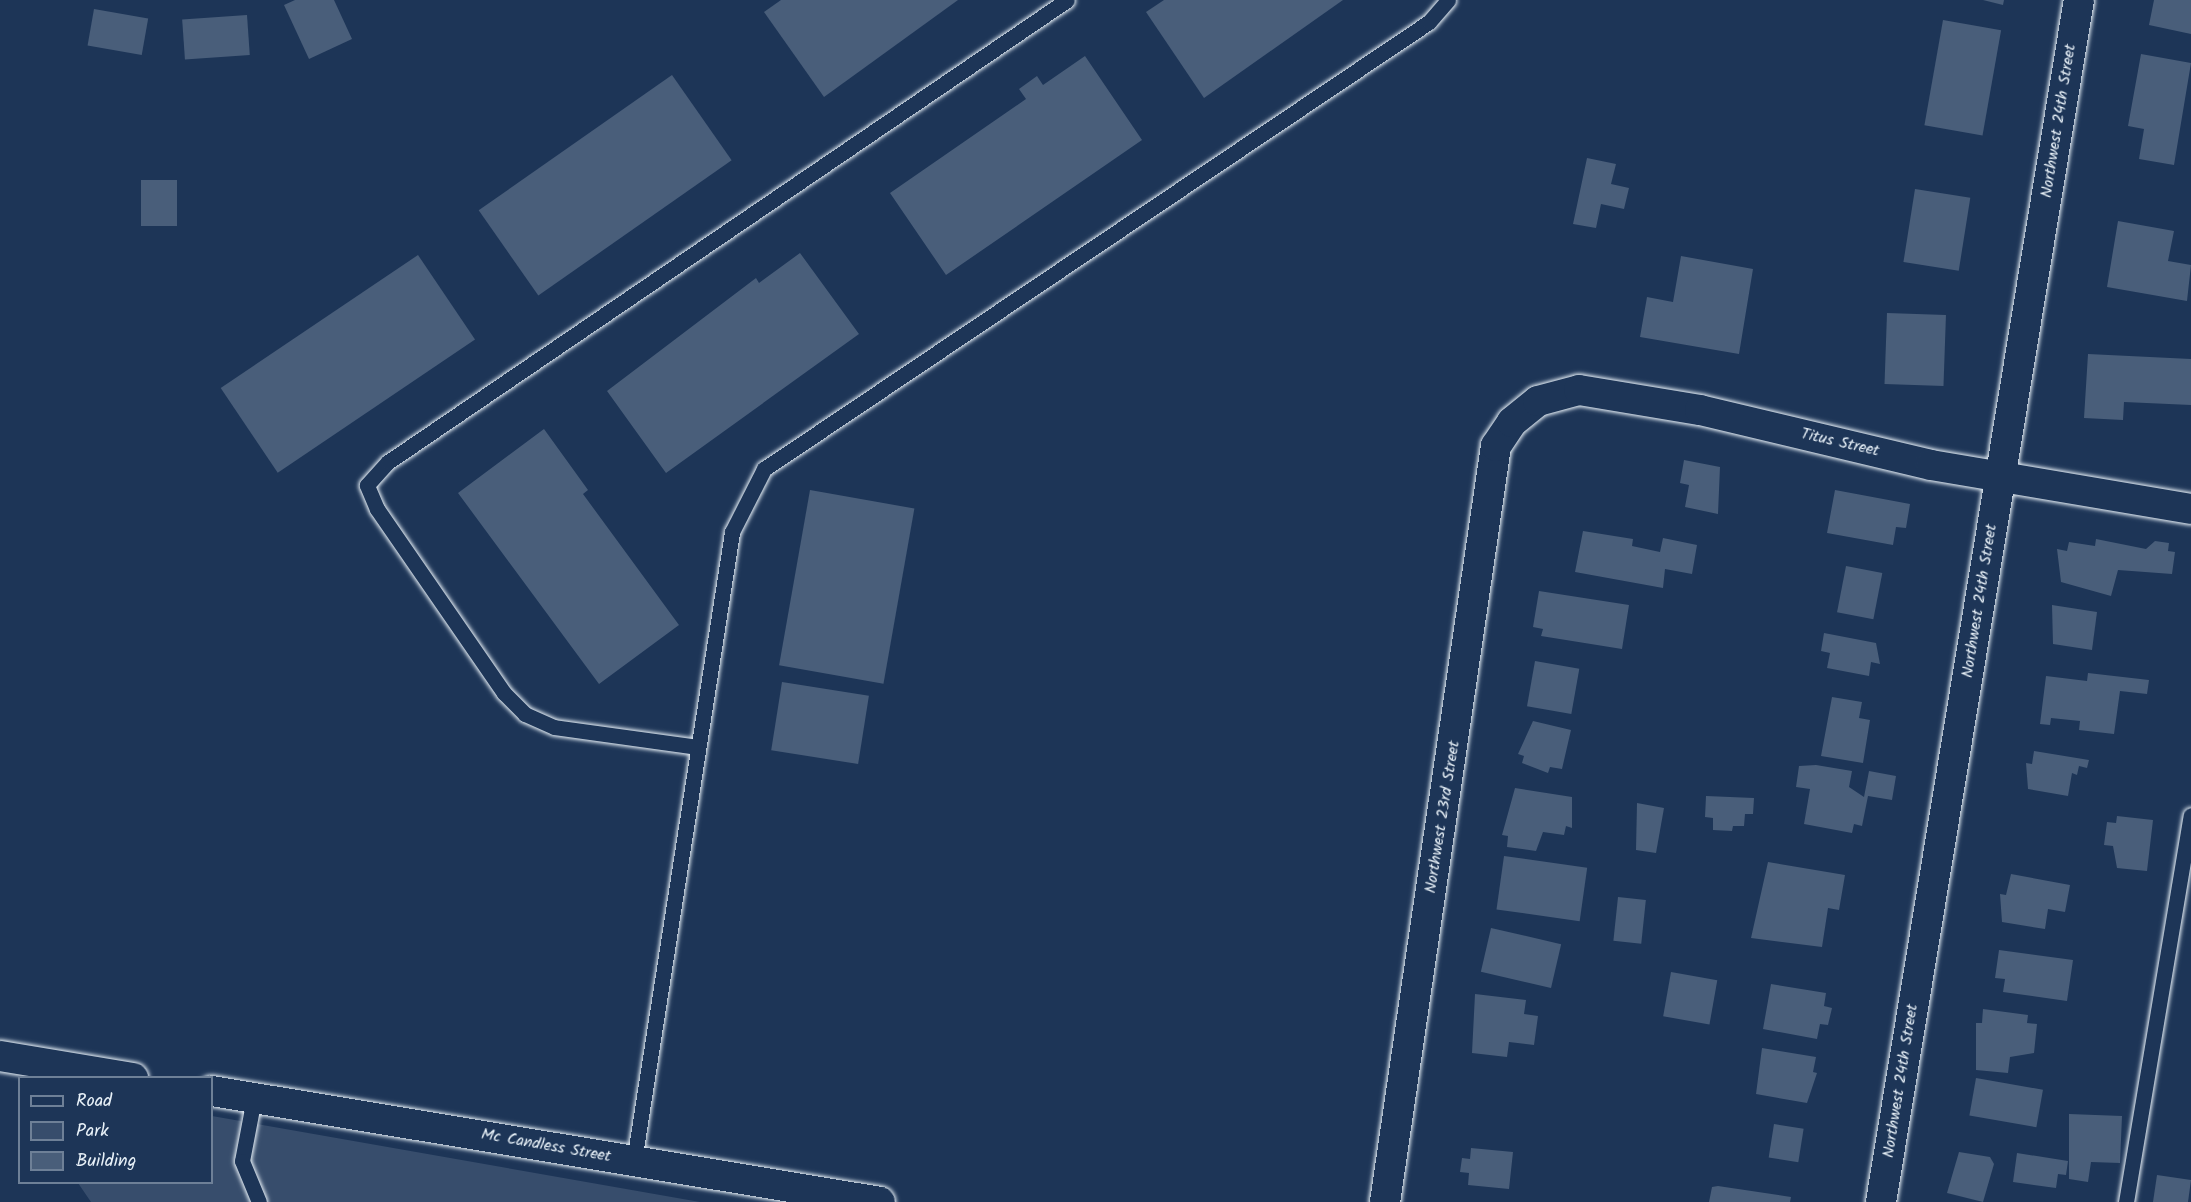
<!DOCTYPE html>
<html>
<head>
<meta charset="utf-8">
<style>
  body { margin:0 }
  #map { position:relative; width:2191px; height:1202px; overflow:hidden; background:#1d3557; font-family:Kalam,sans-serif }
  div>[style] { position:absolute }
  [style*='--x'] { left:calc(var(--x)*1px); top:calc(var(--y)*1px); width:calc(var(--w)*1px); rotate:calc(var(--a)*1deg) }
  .green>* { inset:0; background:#374d6c }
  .building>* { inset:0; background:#495e7a; transform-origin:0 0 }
  .roads { filter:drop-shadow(0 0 2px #e8f1f8) drop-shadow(0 0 2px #e8f1f8) }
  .lane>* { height:15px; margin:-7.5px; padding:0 7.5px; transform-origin:7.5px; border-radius:7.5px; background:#1d3557 }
  .street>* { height:30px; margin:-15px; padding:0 15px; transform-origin:15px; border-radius:15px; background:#1d3557 }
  span { translate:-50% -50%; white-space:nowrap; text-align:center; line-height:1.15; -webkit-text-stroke:4.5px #1d3557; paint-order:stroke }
  .street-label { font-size:16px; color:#e8f1f8 }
  .legend { position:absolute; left:18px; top:1076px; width:195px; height:108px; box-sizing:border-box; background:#1d3557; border:2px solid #6e8097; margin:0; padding:8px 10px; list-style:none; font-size:18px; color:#e8f1f8 }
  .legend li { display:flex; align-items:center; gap:12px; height:30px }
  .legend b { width:30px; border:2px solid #6e8097 }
</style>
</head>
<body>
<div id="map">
  <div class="green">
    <i style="clip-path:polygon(212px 1116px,700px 1202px,91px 1202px,78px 1183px,212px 1182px)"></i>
  </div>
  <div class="building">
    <i style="clip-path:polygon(295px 0,334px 0,352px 39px,309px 59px,284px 5px)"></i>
    <i style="clip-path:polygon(781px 0,958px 0,824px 97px,764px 12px)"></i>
    <i style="clip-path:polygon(1164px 0,1343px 0,1204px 98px,1146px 12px)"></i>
    <i style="clip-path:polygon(1983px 0,2004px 0,2003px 5px)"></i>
    <i style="clip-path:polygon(2154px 0,2191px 0,2191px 34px,2149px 25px)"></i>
    <i style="left:94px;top:9px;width:55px;height:37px;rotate:10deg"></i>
    <i style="left:247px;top:15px;width:40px;height:65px;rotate:86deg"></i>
    <i style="left:1943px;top:20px;width:59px;height:107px;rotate:10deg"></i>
    <i style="clip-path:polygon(2141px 54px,2191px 63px,2174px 165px,2139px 159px,2144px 129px,2128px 126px)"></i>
    <i style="clip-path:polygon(1085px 56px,1142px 140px,946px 275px,890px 193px,1026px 99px,1019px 89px,1037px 76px,1043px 85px)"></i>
    <i style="left:672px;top:75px;width:104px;height:236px;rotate:55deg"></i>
    <i style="clip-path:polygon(1587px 158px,1616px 164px,1611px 184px,1629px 188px,1624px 209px,1601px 204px,1596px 228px,1573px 224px)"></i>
    <i style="left:141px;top:180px;width:36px;height:46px"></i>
    <i style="left:1915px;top:189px;width:56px;height:74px;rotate:9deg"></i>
    <i style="clip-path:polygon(2118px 221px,2174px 231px,2168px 261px,2191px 265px,2187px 301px,2107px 287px)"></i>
    <i style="clip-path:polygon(800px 253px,859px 334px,666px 473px,607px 391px,756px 278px,759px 283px)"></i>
    <i style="left:418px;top:255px;width:102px;height:238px;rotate:56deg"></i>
    <i style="clip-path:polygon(1681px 256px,1753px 269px,1739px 354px,1640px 337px,1647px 297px,1673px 302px)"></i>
    <i style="left:1887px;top:313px;width:59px;height:71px;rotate:2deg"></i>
    <i style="clip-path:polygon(2088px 354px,2191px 359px,2191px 405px,2124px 402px,2123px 420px,2084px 418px)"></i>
    <i style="clip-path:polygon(544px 429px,588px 490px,583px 494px,679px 625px,599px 684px,458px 493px)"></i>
    <i style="clip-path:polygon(1684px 460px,1720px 467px,1718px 514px,1685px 507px,1689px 485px,1680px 483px)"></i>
    <i style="left:810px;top:490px;width:106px;height:178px;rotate:10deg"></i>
    <i style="clip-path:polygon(1835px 490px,1910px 504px,1906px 528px,1896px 527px,1893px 545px,1827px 533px)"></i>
    <i style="clip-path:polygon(1583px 531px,1633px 539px,1632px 546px,1660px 552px,1663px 538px,1697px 545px,1692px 574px,1665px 569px,1663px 588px,1575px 572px)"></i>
    <i style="clip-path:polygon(2096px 539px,2146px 549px,2155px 541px,2169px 543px,2168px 551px,2175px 552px,2172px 574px,2118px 570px,2111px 596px,2061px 582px,2057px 549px,2067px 551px,2069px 542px,2095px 546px)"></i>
    <i style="left:1846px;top:566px;width:37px;height:47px;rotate:11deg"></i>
    <i style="clip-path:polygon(1539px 591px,1629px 605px,1622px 649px,1541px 636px,1543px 629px,1533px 627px)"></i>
    <i style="clip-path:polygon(2052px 605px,2097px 612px,2092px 650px,2053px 644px)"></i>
    <i style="clip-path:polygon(1824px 633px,1876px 643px,1880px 664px,1871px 662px,1869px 676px,1827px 668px,1830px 653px,1821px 651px)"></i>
    <i style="left:1535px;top:661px;width:45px;height:46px;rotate:10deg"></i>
    <i style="clip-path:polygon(2088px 673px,2149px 680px,2147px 694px,2120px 691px,2114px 734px,2079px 730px,2080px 721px,2051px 718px,2050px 725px,2040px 724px,2046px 676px,2087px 681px)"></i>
    <i style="left:782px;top:682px;width:88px;height:69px;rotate:9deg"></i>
    <i style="clip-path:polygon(1832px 697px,1862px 702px,1859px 718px,1870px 720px,1863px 763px,1821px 756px)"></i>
    <i style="clip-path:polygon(1533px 721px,1571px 730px,1562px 769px,1550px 767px,1548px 773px,1522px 763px,1524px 756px,1518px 754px)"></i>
    <i style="clip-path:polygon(2034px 751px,2089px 760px,2087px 768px,2079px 766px,2077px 775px,2072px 773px,2068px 796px,2028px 789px,2026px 763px,2032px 764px)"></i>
    <i style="clip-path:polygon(1816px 765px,1852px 771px,1849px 787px,1864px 797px,1869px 771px,1896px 776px,1892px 800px,1868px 796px,1862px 826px,1854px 824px,1852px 833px,1804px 824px,1810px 789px,1796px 787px,1799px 766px)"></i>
    <i style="clip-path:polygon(1515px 788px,1572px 797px,1572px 828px,1566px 826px,1564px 835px,1543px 832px,1536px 851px,1507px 847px,1508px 836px,1502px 835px)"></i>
    <i style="clip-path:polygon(1706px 796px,1754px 798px,1753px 814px,1745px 814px,1744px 826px,1733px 826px,1732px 831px,1713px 830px,1713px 818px,1705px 817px)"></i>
    <i style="clip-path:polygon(1637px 803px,1664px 808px,1656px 853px,1636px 850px)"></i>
    <i style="clip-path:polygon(2117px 816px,2153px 820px,2147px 871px,2117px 868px,2113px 846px,2104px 845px,2107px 822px,2116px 823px)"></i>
    <i style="left:1504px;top:856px;width:84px;height:54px;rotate:8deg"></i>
    <i style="clip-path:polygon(1768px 862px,1845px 875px,1839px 910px,1828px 908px,1822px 947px,1751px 938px)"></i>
    <i style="clip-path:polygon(2011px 874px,2070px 885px,2065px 912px,2048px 909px,2045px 929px,2002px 922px,2000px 894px,2006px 895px)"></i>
    <i style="left:1618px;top:897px;width:28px;height:44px;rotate:6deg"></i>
    <i style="left:1491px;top:928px;width:72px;height:45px;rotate:13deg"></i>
    <i style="clip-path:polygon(1999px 950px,2073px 960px,2067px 1001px,2003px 992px,2005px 979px,1995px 978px)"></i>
    <i style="left:1671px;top:972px;width:47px;height:45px;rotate:10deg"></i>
    <i style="clip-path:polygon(1771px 984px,1826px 993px,1824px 1006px,1832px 1008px,1828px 1025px,1820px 1024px,1817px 1039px,1763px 1029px)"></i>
    <i style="clip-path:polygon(1475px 994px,1526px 1000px,1524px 1014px,1538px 1016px,1534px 1045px,1509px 1042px,1507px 1057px,1472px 1053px)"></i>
    <i style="clip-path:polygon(1983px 1009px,2028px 1015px,2027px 1023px,2037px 1024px,2034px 1053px,2010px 1057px,2008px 1073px,1976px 1070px,1976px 1023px,1982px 1023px)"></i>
    <i style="clip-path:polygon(1762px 1048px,1816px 1057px,1813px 1072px,1817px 1073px,1807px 1103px,1756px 1094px)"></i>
    <i style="left:1976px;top:1078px;width:68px;height:38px;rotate:10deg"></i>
    <i style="clip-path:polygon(2069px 1114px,2122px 1116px,2120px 1163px,2091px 1162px,2088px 1182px,2069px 1179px)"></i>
    <i style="left:1774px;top:1124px;width:30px;height:34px;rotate:9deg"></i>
    <i style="clip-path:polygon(1471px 1148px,1513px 1152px,1509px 1189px,1468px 1185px,1469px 1173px,1460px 1172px,1462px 1158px,1470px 1159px)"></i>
    <i style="clip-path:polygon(1959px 1152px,1990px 1157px,1994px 1164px,1983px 1202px,1947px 1193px)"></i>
    <i style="clip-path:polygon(2017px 1153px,2068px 1161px,2066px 1175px,2058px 1174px,2056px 1188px,2013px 1182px)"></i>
    <i style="clip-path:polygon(2157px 1175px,2191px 1180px,2188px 1202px,2153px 1202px)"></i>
    <i style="clip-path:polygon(1718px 1186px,1791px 1197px,1790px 1202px,1709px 1202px,1712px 1187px)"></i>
  </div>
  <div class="roads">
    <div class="lane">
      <i style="--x:698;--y:747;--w:145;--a:-172.1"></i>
      <i style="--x:554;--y:727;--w:32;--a:-156"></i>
      <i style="--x:525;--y:714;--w:30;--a:-135"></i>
      <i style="--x:504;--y:693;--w:224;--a:-124.6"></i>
      <i style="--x:377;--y:509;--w:26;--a:-113"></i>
      <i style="--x:367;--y:485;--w:31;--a:-48"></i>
      <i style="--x:388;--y:462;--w:821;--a:-34.23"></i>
      <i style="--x:254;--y:1098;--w:64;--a:100.8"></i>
      <i style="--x:242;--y:1161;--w:44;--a:67.5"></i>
      <i style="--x:634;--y:1161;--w:637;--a:-81.14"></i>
      <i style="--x:732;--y:532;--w:71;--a:-63.1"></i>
      <i style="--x:764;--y:469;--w:801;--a:-33.91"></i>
      <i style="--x:1429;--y:22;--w:29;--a:-49"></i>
      <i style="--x:2126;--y:1202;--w:392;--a:-80.5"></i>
    </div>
    <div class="street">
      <i style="--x:0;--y:1056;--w:135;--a:9.4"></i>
      <i style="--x:212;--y:1091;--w:677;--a:9.43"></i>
      <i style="--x:1385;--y:1202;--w:764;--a:-81.65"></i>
      <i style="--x:1496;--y:446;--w:29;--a:-56"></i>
      <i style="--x:1512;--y:422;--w:33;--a:-39"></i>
      <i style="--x:1538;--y:401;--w:42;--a:-15"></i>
      <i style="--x:1579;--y:390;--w:123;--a:9.4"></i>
      <i style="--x:1700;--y:410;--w:237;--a:13.4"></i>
      <i style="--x:1931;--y:465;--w:264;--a:9.6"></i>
      <i style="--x:1881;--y:1202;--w:1218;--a:-80.65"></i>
    </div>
  </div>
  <div class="street-label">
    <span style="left:2059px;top:121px;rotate:-81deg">Northwest 24th Street</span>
    <span style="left:1840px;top:443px;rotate:13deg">Titus Street</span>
    <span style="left:1980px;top:601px;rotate:-81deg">Northwest 24th Street</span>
    <span style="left:1443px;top:817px;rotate:-81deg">Northwest 23rd Street</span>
    <span style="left:1901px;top:1081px;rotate:-81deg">Northwest 24th Street</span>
    <span style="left:546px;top:1146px;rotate:10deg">Mc Candless Street</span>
  </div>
  <ul class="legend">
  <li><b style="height:8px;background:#1d3557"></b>Road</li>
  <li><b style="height:16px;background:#374d6c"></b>Park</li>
  <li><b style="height:16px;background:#495e7a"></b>Building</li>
  </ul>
</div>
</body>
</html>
